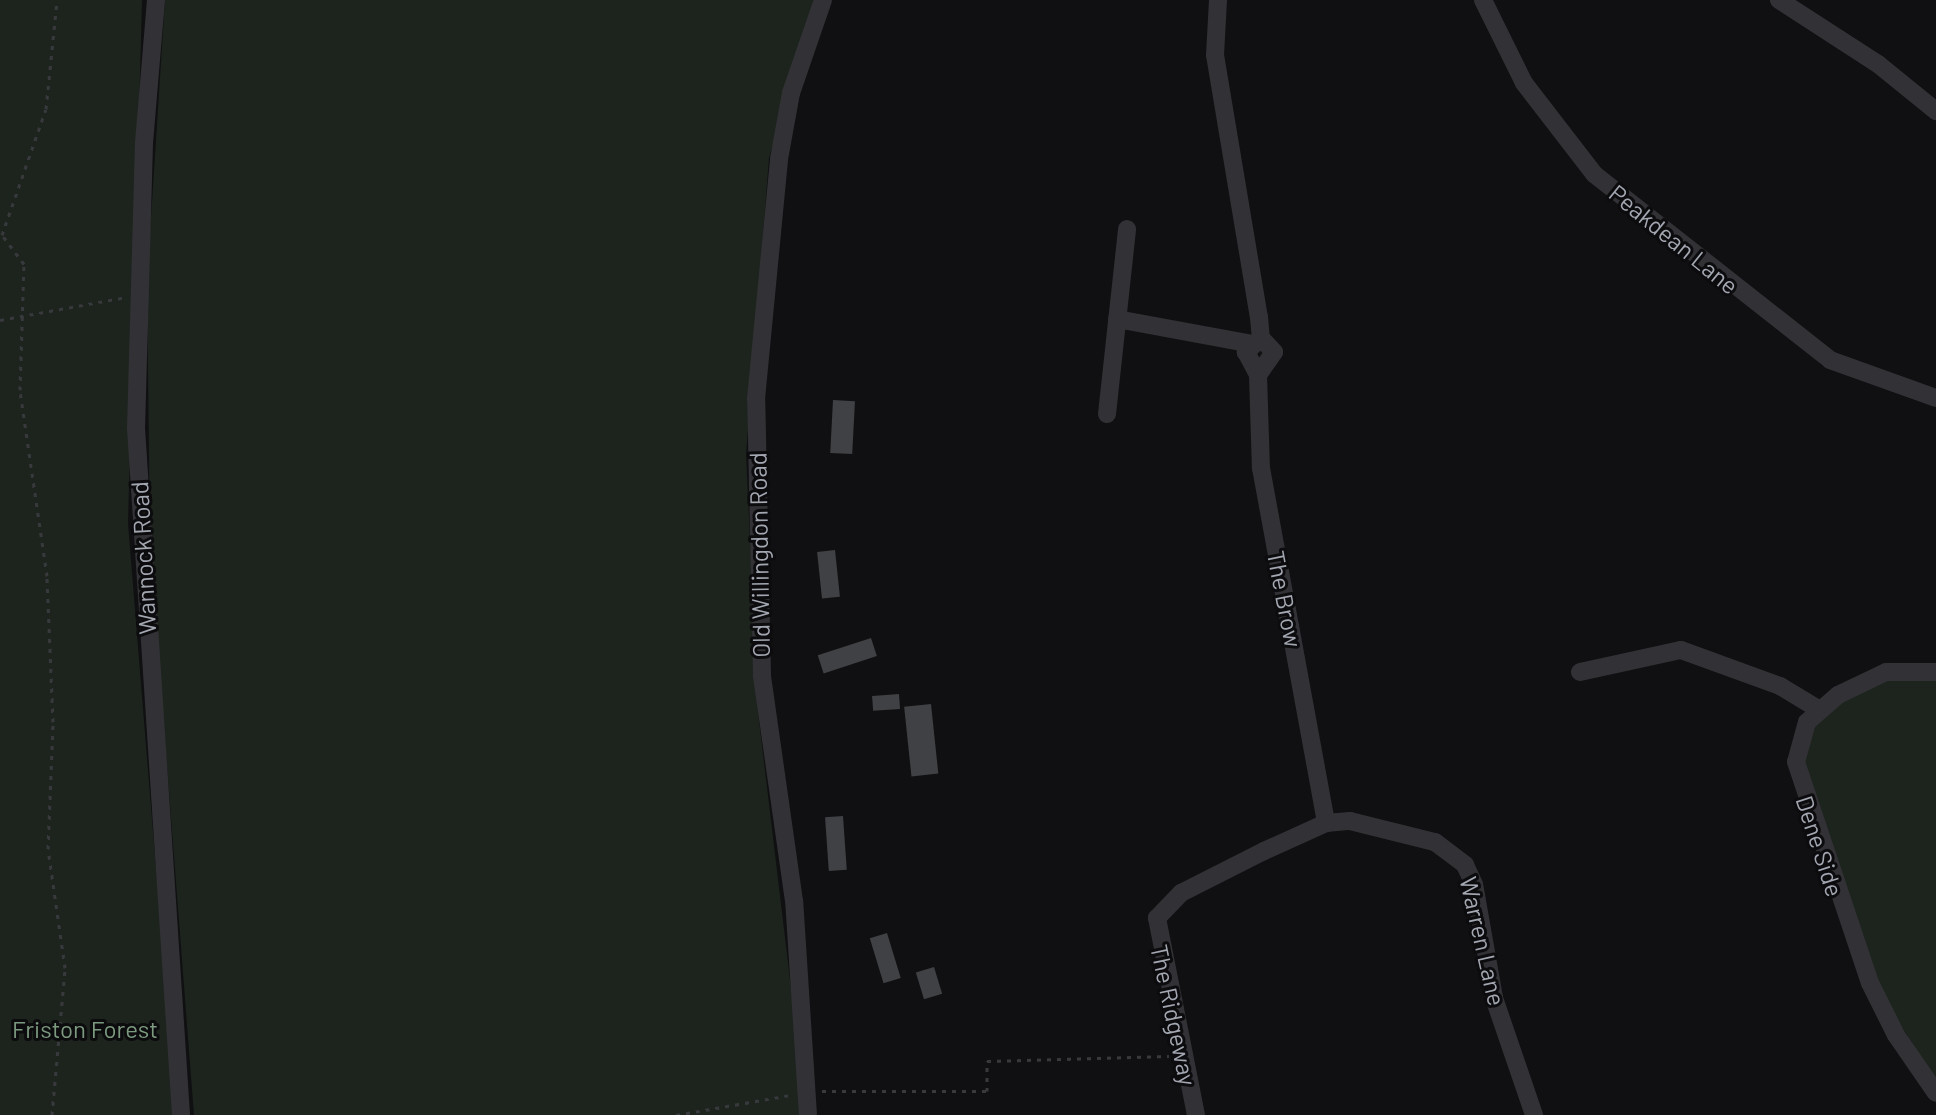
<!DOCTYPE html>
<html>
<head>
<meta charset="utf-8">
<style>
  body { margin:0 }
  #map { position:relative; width:1936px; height:1115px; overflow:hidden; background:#101012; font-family:Barlow,sans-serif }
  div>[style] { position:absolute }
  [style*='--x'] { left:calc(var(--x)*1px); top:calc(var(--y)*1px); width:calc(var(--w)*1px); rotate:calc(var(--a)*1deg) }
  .green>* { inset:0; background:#1d241e }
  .building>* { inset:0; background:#404144; transform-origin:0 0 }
  .path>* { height:3px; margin-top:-1.5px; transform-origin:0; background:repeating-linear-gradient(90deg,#38393d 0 4px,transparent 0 10px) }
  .minor>* { height:18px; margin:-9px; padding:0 9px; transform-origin:9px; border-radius:9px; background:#323236 }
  span { translate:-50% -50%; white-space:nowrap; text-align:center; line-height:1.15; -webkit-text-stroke:6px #0c0b0d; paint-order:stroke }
  .street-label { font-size:24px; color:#a3a7b1 }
  .park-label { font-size:24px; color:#7c9a7f }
</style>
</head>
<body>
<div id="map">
  <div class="green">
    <i style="clip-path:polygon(0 0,142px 0,128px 524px,176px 1115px,0 1115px)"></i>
    <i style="clip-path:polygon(165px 0,814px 0,769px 158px,746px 454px,758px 712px,802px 1080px,799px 1115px,194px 1115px,150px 545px,147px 280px)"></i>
    <i style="clip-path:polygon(1936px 679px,1936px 1082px,1883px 996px,1802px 754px,1809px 728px,1826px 708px,1875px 680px)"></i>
  </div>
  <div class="building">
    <i style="left:833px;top:400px;width:22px;height:53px;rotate:3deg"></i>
    <i style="left:835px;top:550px;width:47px;height:18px;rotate:84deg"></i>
    <i style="left:871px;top:638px;width:19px;height:56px;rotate:72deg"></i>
    <i style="left:899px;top:694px;width:15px;height:27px;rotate:86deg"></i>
    <i style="left:931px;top:704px;width:70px;height:27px;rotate:84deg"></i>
    <i style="left:843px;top:816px;width:54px;height:18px;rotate:86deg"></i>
    <i style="left:887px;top:933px;width:47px;height:18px;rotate:73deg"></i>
    <i style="left:934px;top:967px;width:28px;height:19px;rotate:73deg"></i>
  </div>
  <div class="path">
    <i style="--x:0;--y:320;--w:128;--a:-10.3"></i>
    <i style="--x:822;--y:1091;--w:165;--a:0"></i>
    <i style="--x:987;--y:1091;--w:30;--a:-90"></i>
    <i style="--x:987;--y:1061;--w:182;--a:-1.6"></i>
    <i style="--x:52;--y:1115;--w:148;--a:-84.9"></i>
    <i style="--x:65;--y:968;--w:120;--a:-98.1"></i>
    <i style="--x:48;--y:849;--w:127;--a:-87.7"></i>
    <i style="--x:53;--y:722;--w:146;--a:-92.4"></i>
    <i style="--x:47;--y:576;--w:188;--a:-98.3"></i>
    <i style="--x:20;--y:390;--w:126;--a:-88.2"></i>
    <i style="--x:24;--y:264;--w:36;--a:-127"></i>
    <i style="--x:2;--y:235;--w:133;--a:-70.8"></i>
    <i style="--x:46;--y:109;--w:110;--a:-84.2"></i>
    <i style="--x:676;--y:1115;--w:117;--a:-9.9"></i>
  </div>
  <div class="minor">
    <i style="--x:156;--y:0;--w:144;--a:94.8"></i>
    <i style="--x:144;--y:143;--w:285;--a:91.6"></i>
    <i style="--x:136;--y:428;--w:688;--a:86.25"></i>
    <i style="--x:1218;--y:0;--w:55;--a:93.1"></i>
    <i style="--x:1215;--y:55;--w:266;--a:80.5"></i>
    <i style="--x:1259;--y:317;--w:21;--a:85"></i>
    <i style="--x:1261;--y:338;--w:21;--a:137"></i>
    <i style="--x:1246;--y:352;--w:26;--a:62"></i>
    <i style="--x:1258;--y:375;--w:93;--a:88.2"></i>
    <i style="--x:1261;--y:468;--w:361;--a:79.6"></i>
    <i style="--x:1483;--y:0;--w:93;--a:63.7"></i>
    <i style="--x:1524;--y:83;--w:115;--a:52.4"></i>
    <i style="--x:1594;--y:174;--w:300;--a:38.2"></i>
    <i style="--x:1830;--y:360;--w:113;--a:19.7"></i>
    <i style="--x:1779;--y:0;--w:118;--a:32.9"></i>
    <i style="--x:1878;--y:64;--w:75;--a:39"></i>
    <i style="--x:1117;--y:319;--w:137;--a:10.5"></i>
    <i style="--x:1258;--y:375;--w:28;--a:-55"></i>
    <i style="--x:1274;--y:352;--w:19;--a:-133"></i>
    <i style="--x:1107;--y:414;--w:186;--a:-83.8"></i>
    <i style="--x:1580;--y:672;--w:103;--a:-12.3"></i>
    <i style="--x:1681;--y:650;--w:105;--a:20"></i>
    <i style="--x:1780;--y:686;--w:44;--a:31.2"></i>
    <i style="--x:1936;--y:672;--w:50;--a:180"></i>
    <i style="--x:1886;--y:672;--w:53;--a:154.4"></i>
    <i style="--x:1838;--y:695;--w:41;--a:138.9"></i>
    <i style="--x:1807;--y:722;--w:41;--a:105.4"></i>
    <i style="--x:1796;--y:762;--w:233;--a:71.5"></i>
    <i style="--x:1870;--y:983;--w:58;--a:63.4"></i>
    <i style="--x:1896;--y:1035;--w:70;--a:55.4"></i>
    <i style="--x:808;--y:1115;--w:214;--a:-93.7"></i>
    <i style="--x:794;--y:901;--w:228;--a:-98.1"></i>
    <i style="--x:762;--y:675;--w:276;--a:-91.2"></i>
    <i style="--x:756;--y:399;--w:241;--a:-84.5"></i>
    <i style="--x:779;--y:159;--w:67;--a:-79.7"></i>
    <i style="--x:791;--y:93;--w:98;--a:-71"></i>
    <i style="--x:1196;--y:1115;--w:201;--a:-101.2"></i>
    <i style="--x:1157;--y:918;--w:35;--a:-46"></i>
    <i style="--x:1181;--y:893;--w:93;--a:-26.8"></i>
    <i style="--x:1264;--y:851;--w:68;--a:-24.3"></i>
    <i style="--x:1326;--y:823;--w:24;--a:-5"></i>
    <i style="--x:1350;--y:821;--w:88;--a:13.9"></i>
    <i style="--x:1435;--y:842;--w:38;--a:37"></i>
    <i style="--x:1465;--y:865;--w:21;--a:65"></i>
    <i style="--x:1474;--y:884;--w:116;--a:80"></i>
    <i style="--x:1494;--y:998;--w:124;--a:71.1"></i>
  </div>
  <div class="street-label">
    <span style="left:1674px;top:239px;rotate:39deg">Peakdean Lane</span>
    <span style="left:759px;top:555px;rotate:-91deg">Old Willingdon Road</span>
    <span style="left:143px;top:558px;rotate:-93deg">Wannock Road</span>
    <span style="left:1285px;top:599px;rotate:79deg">The Brow</span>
    <span style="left:1820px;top:846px;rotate:72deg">Dene Side</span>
    <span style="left:1483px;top:941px;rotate:77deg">Warren Lane</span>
    <span style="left:1174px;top:1015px;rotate:78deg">The Ridgeway</span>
  </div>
  <div class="park-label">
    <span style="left:85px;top:1029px">Friston Forest</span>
  </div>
</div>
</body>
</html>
